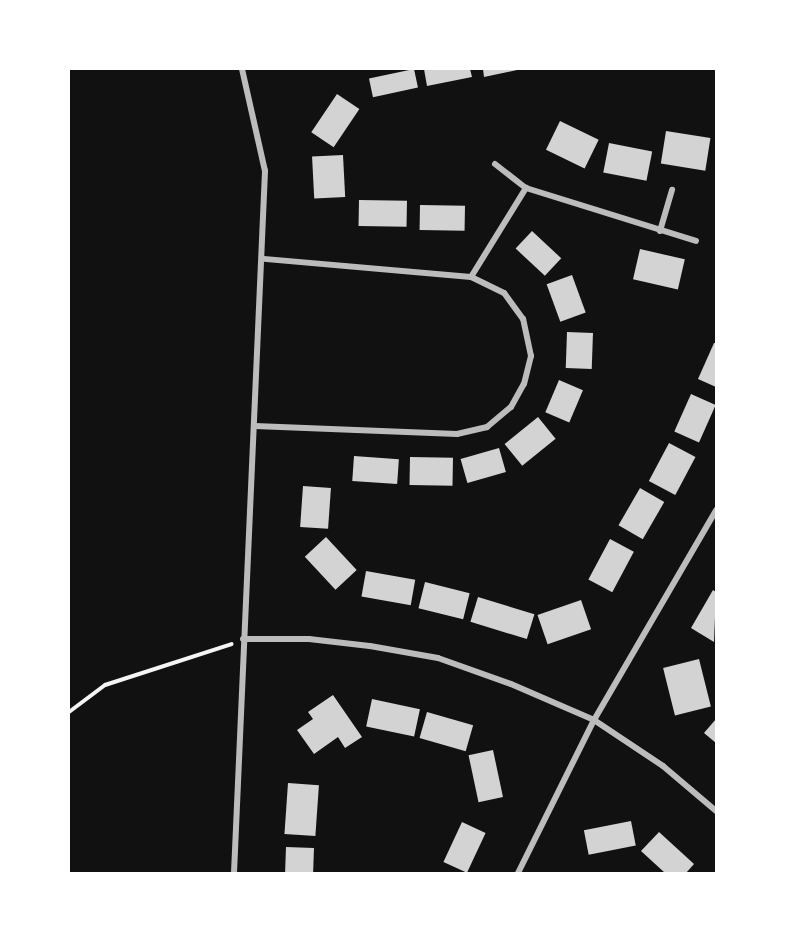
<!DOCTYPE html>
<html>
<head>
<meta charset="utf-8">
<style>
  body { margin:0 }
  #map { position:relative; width:785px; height:942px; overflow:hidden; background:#111; font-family:"Open Sans",sans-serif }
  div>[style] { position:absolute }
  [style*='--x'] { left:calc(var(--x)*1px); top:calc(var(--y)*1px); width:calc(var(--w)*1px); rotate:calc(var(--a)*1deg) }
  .building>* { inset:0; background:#d3d3d3; transform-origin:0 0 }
  .path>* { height:4px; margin:-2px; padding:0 2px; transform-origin:2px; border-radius:2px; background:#f5f5f5 }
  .minor>* { height:6px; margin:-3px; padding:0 3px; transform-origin:3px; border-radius:3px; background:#bcbcbc }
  span { translate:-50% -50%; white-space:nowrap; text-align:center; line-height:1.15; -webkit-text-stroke:4.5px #fff; paint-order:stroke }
  .frame { position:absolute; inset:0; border:70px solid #fff; pointer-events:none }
</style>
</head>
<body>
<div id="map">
  <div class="building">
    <i style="left:414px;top:69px;width:19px;height:46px;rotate:78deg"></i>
    <i style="clip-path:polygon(424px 69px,470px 69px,472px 77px,427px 86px)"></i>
    <i style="clip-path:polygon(483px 69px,517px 69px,517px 70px,484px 77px)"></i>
    <i style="left:337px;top:94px;width:27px;height:46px;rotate:34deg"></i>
    <i style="left:560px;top:121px;width:43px;height:32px;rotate:26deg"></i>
    <i style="left:666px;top:131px;width:45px;height:33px;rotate:9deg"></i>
    <i style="left:609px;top:143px;width:44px;height:30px;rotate:11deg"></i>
    <i style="left:343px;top:155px;width:42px;height:31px;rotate:87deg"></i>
    <i style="left:359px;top:200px;width:48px;height:26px;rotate:1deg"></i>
    <i style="left:420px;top:205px;width:45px;height:25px;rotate:1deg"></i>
    <i style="left:532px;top:231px;width:40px;height:24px;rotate:43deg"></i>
    <i style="left:640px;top:249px;width:46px;height:31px;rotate:13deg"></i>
    <i style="left:572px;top:275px;width:40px;height:27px;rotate:70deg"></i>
    <i style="left:567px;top:332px;width:26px;height:36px;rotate:2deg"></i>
    <i style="clip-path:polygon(714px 343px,716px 343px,716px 387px,698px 379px)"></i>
    <i style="left:559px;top:380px;width:26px;height:35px;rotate:23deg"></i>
    <i style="left:691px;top:394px;width:27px;height:41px;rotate:24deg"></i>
    <i style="left:538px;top:417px;width:28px;height:43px;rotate:51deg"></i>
    <i style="left:669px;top:443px;width:30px;height:43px;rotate:28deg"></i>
    <i style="left:499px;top:448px;width:25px;height:40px;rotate:74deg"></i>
    <i style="left:354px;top:456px;width:45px;height:25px;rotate:4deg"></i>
    <i style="left:410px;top:457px;width:43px;height:28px;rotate:1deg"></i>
    <i style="left:303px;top:486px;width:28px;height:41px;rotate:4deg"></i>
    <i style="left:640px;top:488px;width:28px;height:43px;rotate:30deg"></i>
    <i style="left:326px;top:537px;width:45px;height:29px;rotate:47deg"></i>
    <i style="left:610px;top:539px;width:27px;height:46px;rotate:28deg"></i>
    <i style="left:366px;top:571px;width:50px;height:26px;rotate:10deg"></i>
    <i style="left:425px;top:582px;width:46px;height:27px;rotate:14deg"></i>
    <i style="clip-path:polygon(713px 590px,716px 592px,714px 642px,691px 628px)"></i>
    <i style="left:478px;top:597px;width:59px;height:26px;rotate:17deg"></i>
    <i style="left:581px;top:600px;width:31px;height:46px;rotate:71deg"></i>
    <i style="left:699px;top:659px;width:49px;height:37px;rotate:76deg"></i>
    <i style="clip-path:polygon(333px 695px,362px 737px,345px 748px,338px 737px,314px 754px,297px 730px,313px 719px,308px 712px)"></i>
    <i style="left:372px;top:699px;width:49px;height:28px;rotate:12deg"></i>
    <i style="left:427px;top:712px;width:48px;height:27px;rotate:16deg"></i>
    <i style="clip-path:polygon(716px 719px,716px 743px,704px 733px)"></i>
    <i style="left:493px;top:750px;width:48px;height:25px;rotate:78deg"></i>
    <i style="left:288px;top:783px;width:31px;height:51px;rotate:4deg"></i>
    <i style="left:631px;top:821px;width:25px;height:48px;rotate:79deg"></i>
    <i style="left:462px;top:822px;width:26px;height:44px;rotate:25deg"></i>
    <i style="clip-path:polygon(659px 832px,694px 864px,686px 873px,665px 873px,641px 851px)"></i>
    <i style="left:286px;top:847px;width:28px;height:26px;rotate:2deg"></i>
  </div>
  <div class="path">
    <i style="--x:69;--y:712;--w:45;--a:-36.9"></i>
    <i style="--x:105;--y:685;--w:133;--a:-17.9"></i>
  </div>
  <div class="minor">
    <i style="--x:495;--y:164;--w:39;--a:38"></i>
    <i style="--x:526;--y:188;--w:178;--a:17.3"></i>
    <i style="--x:660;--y:231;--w:43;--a:-73.7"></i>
    <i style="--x:471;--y:277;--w:105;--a:-58.3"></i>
    <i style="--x:255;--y:426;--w:202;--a:2.3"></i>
    <i style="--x:457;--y:434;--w:31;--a:-13"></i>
    <i style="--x:487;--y:427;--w:31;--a:-40"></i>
    <i style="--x:511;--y:407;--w:26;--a:-61"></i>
    <i style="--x:524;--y:384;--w:29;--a:-76"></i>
    <i style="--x:531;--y:356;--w:38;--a:-102"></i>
    <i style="--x:523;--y:319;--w:32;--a:-126"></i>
    <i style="--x:504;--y:293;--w:37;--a:-154"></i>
    <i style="--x:471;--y:277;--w:208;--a:-175"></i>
    <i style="--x:243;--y:639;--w:66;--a:0"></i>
    <i style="--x:309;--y:639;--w:61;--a:6.5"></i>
    <i style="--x:370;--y:646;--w:69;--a:10"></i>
    <i style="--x:438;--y:658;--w:77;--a:19.6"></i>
    <i style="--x:511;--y:684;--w:90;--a:23.4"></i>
    <i style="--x:594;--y:720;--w:83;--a:33.7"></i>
    <i style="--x:663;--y:766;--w:70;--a:40.3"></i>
    <i style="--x:234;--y:873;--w:703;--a:-87.47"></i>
    <i style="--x:265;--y:171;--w:105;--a:-102.7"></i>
    <i style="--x:518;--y:873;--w:171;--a:-63.6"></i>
    <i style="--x:594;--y:720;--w:243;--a:-59.8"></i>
  </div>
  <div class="frame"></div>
</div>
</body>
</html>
